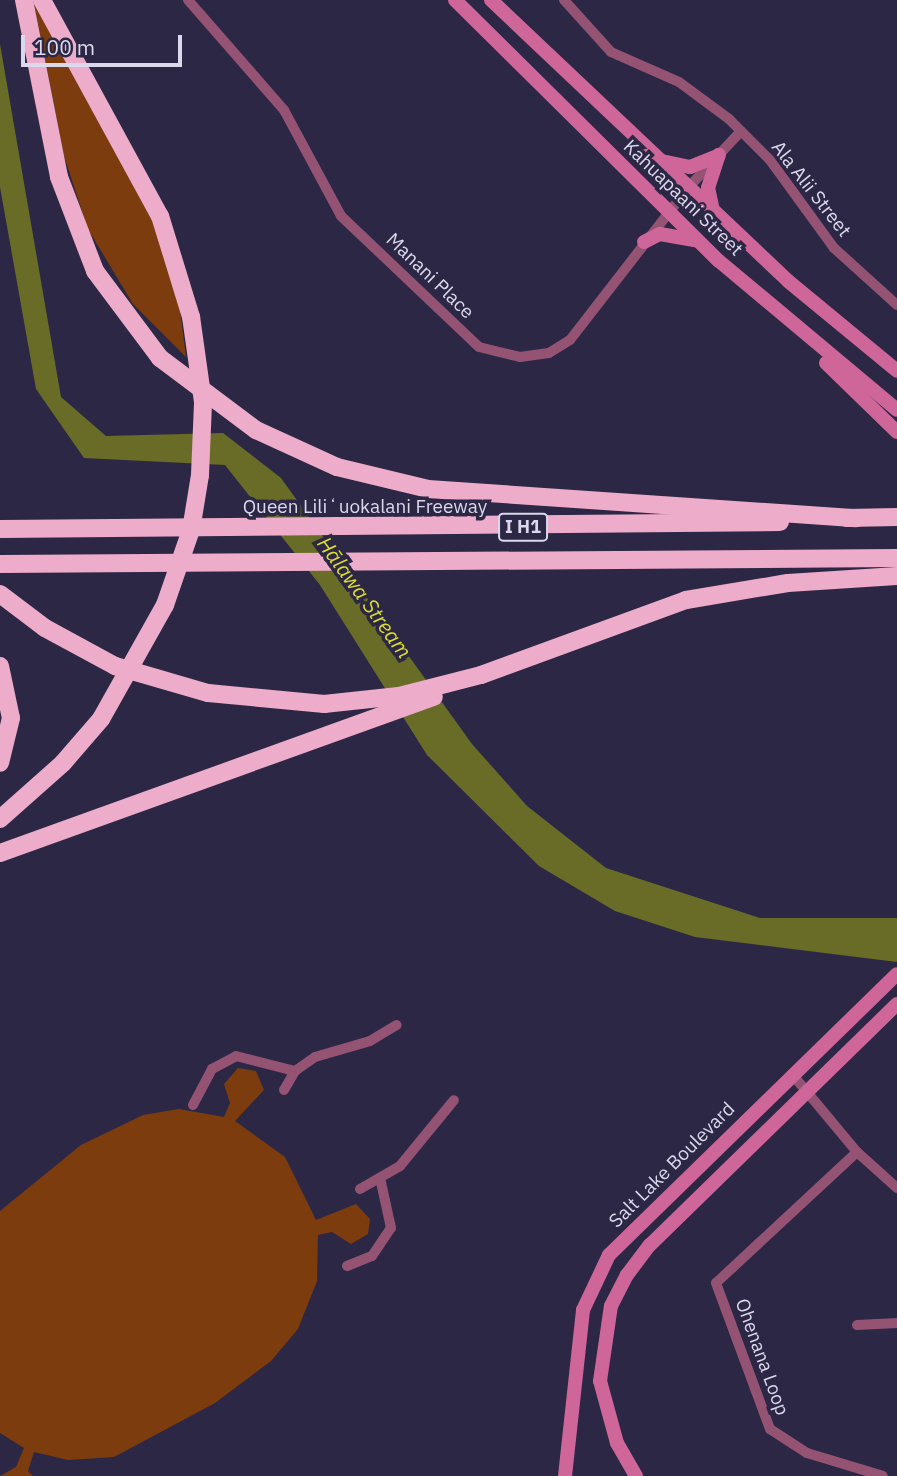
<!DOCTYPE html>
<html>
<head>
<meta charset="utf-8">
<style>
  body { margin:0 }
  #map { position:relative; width:897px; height:1476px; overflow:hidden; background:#2d2746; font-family:"IBM Plex Sans",sans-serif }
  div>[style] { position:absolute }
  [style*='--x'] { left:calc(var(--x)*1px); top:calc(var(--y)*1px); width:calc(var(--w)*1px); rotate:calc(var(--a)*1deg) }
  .green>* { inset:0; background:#7c3c0e }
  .water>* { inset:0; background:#696c27 }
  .street>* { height:10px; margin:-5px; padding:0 5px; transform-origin:5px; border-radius:5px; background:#945372 }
  .secondary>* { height:14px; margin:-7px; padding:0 7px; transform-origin:7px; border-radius:7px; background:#ce6699 }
  .highway>* { height:18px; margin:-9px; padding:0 9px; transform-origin:9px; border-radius:9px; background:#edacc9 }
  .highway-bridge>* { height:18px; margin:-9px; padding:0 9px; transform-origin:9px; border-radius:9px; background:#edacc9 }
  span { translate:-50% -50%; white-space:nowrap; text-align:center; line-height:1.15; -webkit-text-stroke:7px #2d2746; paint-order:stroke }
  .shield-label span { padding:2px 5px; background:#2d2746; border:2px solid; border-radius:5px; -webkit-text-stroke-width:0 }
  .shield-label { font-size:18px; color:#dbd8ec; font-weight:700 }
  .street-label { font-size:19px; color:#dbd8ec }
  .water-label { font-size:21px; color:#dade2b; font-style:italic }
  .scale { position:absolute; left:21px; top:35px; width:161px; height:32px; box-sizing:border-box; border:4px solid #dbd8ec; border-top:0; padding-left:9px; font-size:21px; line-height:24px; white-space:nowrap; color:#dbd8ec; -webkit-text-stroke:5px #2d2746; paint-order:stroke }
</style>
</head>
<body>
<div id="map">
  <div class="green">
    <i style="clip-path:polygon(34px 3px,150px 214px,178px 295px,186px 357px,133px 304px,88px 229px,64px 156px)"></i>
    <i style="clip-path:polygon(238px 1068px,256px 1071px,264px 1090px,235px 1121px,285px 1157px,316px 1220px,356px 1204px,370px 1219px,368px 1234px,351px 1244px,332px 1232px,318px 1235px,317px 1281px,298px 1329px,271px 1361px,215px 1403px,114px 1457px,68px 1460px,34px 1452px,28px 1471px,33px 1476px,0 1476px,16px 1467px,24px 1448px,0 1433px,0 1211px,81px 1145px,143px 1115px,179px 1109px,224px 1117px,230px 1103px,224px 1084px)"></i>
  </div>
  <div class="water">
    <i style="clip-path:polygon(0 44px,61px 397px,106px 436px,223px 433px,281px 478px,472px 744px,527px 806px,606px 868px,760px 918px,897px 918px,897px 962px,695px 937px,615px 911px,539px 866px,427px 755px,320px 585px,225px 465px,84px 458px,36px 389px,0 187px)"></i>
  </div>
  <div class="street">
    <i style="--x:188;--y:0;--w:146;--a:48.9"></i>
    <i style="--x:284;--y:110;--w:120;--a:61.7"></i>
    <i style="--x:341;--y:216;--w:190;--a:43.5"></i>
    <i style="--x:479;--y:347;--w:42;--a:13.7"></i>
    <i style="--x:520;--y:357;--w:29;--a:-8"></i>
    <i style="--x:549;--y:353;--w:25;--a:-32"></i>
    <i style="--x:570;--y:340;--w:191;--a:-52.2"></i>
    <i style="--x:687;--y:189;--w:79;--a:-47"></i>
    <i style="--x:564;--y:0;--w:70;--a:47.9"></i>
    <i style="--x:611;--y:52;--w:74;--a:23.8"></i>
    <i style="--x:679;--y:82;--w:62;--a:36.5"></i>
    <i style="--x:729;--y:119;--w:58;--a:45"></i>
    <i style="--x:770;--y:160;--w:109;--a:54"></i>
    <i style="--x:834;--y:248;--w:85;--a:42.1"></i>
    <i style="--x:792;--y:1074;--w:102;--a:50.2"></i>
    <i style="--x:857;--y:1152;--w:54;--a:42"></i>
    <i style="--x:284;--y:1090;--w:22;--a:-60"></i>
    <i style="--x:295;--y:1071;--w:24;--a:-35"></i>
    <i style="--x:315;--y:1057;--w:57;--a:-16.2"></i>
    <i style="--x:370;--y:1041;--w:31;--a:-31"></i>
    <i style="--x:193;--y:1105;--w:41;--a:-62.2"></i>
    <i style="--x:212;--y:1069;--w:27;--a:-28"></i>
    <i style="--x:236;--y:1056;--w:61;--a:14.3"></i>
    <i style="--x:857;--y:1152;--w:192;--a:137.1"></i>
    <i style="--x:716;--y:1283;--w:156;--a:69.7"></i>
    <i style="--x:770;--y:1429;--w:44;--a:33"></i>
    <i style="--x:807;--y:1453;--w:79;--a:16.8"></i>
    <i style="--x:360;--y:1189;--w:46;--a:-29.9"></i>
    <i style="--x:400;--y:1166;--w:85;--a:-50.7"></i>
    <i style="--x:347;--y:1266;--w:27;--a:-22"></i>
    <i style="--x:372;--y:1256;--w:34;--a:-56"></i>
    <i style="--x:391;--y:1228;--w:47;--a:-102.3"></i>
    <i style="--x:857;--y:1325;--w:40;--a:-2.9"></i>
  </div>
  <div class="secondary">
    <i style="--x:455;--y:0;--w:371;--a:44.7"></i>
    <i style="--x:719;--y:261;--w:232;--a:39.9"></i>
    <i style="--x:491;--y:0;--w:409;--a:43.4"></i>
    <i style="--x:788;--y:281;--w:141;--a:39.5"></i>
    <i style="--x:657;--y:160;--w:34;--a:12"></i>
    <i style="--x:690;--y:167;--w:31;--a:-22"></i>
    <i style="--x:713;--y:211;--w:24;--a:-102"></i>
    <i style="--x:708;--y:188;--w:35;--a:-72"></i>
    <i style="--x:644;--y:242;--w:18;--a:-27"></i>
    <i style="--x:660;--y:234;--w:36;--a:10"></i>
    <i style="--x:826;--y:363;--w:99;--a:44.2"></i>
    <i style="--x:565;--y:1476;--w:167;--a:-83.8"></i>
    <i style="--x:583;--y:1310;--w:61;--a:-64.7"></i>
    <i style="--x:609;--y:1255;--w:402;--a:-44.3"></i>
    <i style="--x:636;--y:1476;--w:38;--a:-120"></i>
    <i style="--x:617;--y:1443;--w:64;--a:-105.3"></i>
    <i style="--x:600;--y:1381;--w:76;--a:-81.7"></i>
    <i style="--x:611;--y:1306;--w:35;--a:-63"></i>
    <i style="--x:627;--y:1275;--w:38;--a:-53"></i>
    <i style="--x:650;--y:1245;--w:345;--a:-44.3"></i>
  </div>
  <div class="highway">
    <i style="--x:24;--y:0;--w:180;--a:78.8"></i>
    <i style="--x:59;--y:177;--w:101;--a:69"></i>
    <i style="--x:95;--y:271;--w:109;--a:53.2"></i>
    <i style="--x:160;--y:358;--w:120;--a:36.9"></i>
    <i style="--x:256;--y:430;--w:89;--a:24.6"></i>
    <i style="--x:337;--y:467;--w:94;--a:13.6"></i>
    <i style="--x:428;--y:489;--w:429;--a:3.9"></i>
    <i style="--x:42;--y:0;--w:246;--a:61.4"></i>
    <i style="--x:160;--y:216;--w:106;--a:72.9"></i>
    <i style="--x:847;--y:518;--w:50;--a:-1.1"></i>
    <i style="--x:0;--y:529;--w:780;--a:-0.51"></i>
    <i style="--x:0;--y:564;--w:897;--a:-0.38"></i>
    <i style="--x:0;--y:594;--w:56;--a:37.1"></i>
    <i style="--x:45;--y:628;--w:80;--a:28.5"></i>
    <i style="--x:115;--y:666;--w:97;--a:16.2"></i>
    <i style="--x:208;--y:693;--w:117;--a:5.4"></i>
    <i style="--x:324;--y:704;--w:75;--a:-6.1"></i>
    <i style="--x:399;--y:696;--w:85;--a:-14.4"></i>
    <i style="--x:481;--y:675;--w:218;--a:-20.1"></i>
    <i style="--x:686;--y:600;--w:103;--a:-9.5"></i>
    <i style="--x:788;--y:583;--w:109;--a:-3.7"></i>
    <i style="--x:0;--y:666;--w:53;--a:78.1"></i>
    <i style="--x:11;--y:718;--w:46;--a:103.7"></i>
    <i style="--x:0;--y:853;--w:461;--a:-19.8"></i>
  </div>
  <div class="highway-bridge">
    <i style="--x:0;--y:819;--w:84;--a:-41.6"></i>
    <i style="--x:63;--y:763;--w:58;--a:-49.2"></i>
    <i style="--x:101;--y:719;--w:131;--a:-60.7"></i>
    <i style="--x:165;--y:605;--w:79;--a:-70.9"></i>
    <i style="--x:191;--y:530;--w:56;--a:-80.7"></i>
    <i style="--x:200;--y:475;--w:73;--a:-87.6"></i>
    <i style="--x:203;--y:402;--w:86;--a:-98"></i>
  </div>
  <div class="shield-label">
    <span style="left:523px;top:527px">I H1</span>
  </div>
  <div class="street-label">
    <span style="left:811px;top:189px;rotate:52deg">Ala Alii Street</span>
    <span style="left:683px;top:198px;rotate:44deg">Kahuapaani Street</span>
    <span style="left:430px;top:276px;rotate:44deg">Manani Place</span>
    <span style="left:365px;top:507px">Queen Liliʻuokalani Freeway</span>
    <span style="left:672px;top:1165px;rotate:-45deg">Salt Lake Boulevard</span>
    <span style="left:762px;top:1357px;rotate:70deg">Ohenana Loop</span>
  </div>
  <div class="water-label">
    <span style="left:365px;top:597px;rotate:54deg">Hālawa Stream</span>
  </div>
  <div class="scale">100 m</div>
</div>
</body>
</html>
